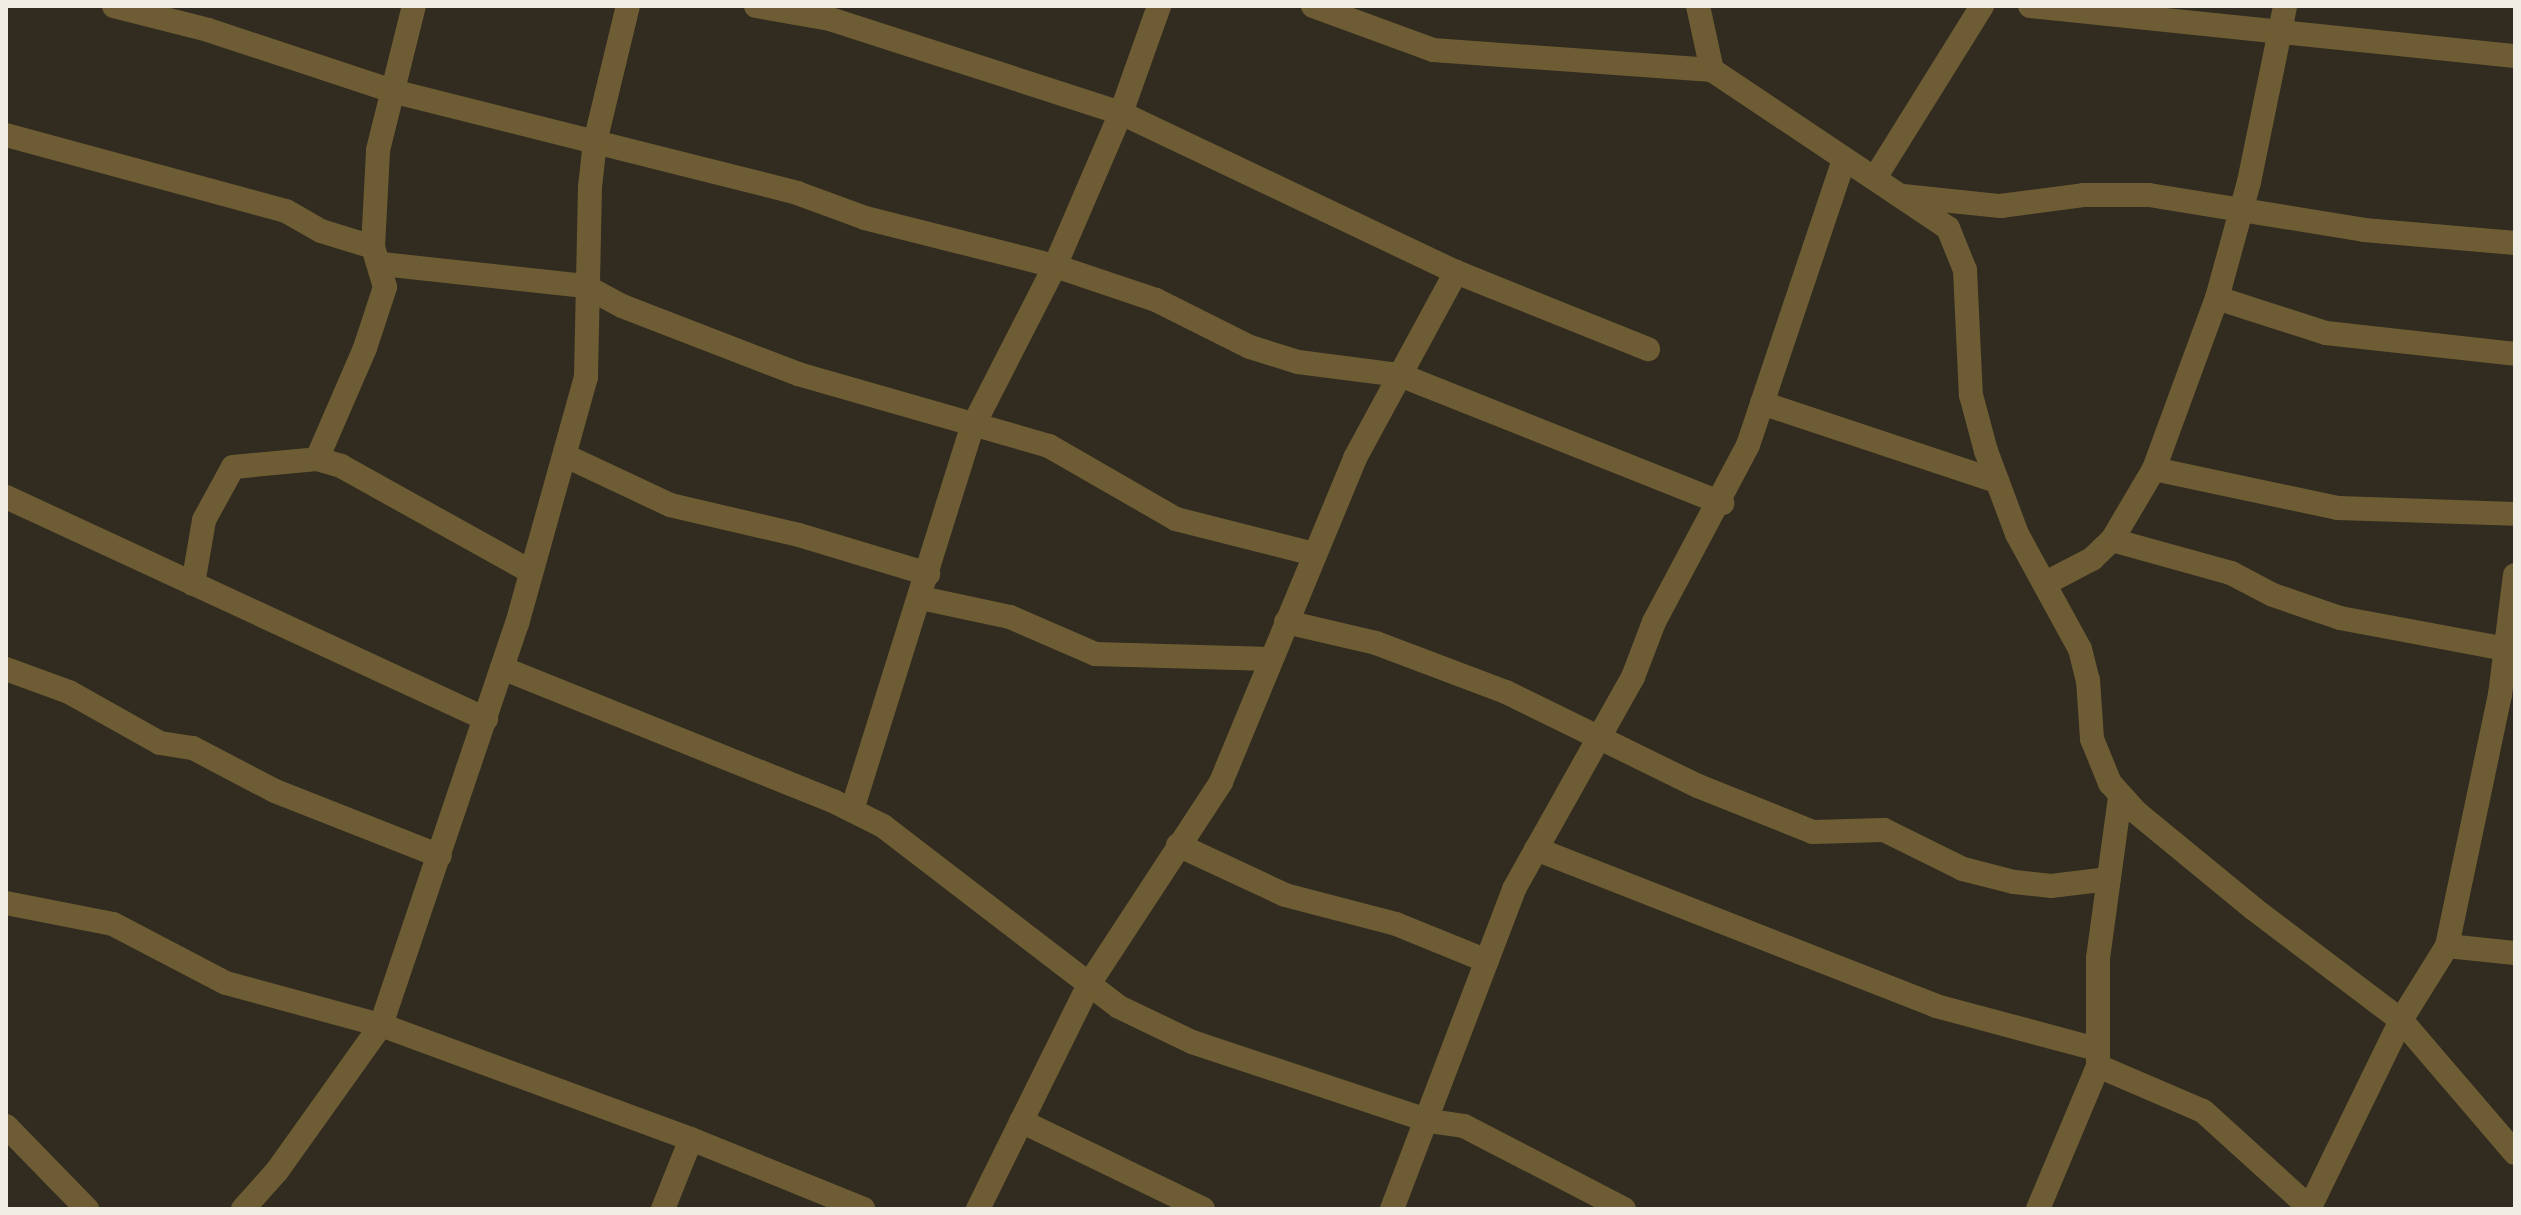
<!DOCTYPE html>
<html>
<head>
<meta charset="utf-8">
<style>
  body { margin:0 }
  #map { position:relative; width:2521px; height:1215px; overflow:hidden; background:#312c1f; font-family:"Fira Sans Condensed",sans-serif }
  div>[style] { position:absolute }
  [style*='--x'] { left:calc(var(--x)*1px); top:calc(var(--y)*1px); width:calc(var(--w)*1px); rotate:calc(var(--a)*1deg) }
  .street>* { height:24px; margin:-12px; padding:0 12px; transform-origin:12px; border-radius:12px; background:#6e5d34 }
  span { translate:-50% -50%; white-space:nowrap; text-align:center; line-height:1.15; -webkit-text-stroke:8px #312c1f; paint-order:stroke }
  .frame { position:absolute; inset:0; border:8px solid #f0ede5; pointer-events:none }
</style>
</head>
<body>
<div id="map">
  <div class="street">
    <i style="--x:114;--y:6;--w:97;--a:14.3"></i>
    <i style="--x:208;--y:30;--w:194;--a:18.3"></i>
    <i style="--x:392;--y:91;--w:418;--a:14.1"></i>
    <i style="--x:797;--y:193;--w:72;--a:20.2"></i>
    <i style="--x:865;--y:218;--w:196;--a:14.2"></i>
    <i style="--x:1055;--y:266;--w:107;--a:18.6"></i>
    <i style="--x:1156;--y:300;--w:105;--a:26.6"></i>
    <i style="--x:1250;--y:347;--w:50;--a:17.4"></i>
    <i style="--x:1298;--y:362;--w:103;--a:7.3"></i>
    <i style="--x:1400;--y:375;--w:347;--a:21.7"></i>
    <i style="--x:756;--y:6;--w:75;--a:10"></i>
    <i style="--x:830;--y:19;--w:306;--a:17.9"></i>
    <i style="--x:1121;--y:113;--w:371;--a:25.4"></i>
    <i style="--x:1456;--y:272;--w:207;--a:21.9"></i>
    <i style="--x:1313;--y:6;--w:128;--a:20.1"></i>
    <i style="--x:1433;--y:50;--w:280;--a:4.1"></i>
    <i style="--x:1698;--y:6;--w:66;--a:77.7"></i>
    <i style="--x:1712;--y:70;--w:284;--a:33.8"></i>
    <i style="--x:1948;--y:228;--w:45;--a:68"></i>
    <i style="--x:1965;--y:270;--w:125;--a:87.3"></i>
    <i style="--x:1971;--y:395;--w:58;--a:75"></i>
    <i style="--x:1986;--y:451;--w:89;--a:69.5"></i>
    <i style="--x:2017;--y:534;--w:131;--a:61.3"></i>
    <i style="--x:2080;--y:649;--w:32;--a:76"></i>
    <i style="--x:2088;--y:680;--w:59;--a:86.1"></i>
    <i style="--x:2092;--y:739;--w:48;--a:67.8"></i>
    <i style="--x:2110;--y:783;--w:39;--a:48"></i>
    <i style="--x:2136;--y:812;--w:153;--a:39.4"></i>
    <i style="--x:2254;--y:909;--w:184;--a:37.1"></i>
    <i style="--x:2401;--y:1020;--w:175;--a:49.4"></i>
    <i style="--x:2030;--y:6;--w:488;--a:5.9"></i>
    <i style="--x:6;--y:135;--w:290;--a:15.2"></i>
    <i style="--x:286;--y:211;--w:40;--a:29.7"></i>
    <i style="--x:321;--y:231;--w:54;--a:17.1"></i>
    <i style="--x:1875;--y:178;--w:203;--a:-58.1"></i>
    <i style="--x:1903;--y:196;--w:98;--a:5.9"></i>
    <i style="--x:2000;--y:206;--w:84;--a:-7.5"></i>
    <i style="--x:2083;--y:195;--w:66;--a:0"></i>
    <i style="--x:2149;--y:195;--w:218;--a:9.2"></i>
    <i style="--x:2364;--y:230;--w:152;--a:4.9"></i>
    <i style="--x:382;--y:264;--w:204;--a:6.2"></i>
    <i style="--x:585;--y:286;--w:42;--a:28.4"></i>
    <i style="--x:622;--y:306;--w:189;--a:21.1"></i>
    <i style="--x:798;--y:374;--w:261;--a:16"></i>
    <i style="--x:1049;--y:446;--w:146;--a:29.9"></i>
    <i style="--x:1176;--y:519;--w:142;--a:14.2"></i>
    <i style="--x:2217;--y:298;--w:114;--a:17.8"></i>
    <i style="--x:2326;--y:333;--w:190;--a:6.3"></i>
    <i style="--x:1762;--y:403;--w:248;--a:18.4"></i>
    <i style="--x:566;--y:456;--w:115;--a:25.2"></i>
    <i style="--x:670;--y:505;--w:132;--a:13.1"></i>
    <i style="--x:799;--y:535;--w:135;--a:16.8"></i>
    <i style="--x:317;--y:459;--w:121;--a:-66.6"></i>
    <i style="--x:365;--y:348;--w:64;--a:-71.8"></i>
    <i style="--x:385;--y:287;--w:42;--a:-106.7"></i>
    <i style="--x:373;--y:247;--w:97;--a:-87"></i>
    <i style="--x:378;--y:150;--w:148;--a:-76"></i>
    <i style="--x:2154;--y:469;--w:188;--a:12"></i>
    <i style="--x:2338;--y:508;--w:177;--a:1.9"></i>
    <i style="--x:6;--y:497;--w:529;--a:24.82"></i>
    <i style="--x:2112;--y:540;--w:123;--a:15.5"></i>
    <i style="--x:2231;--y:573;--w:47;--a:27.6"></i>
    <i style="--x:2273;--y:595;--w:71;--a:18.9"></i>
    <i style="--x:2340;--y:618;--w:168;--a:10.6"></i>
    <i style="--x:2046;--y:583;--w:52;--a:-27.6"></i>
    <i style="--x:2092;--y:559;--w:28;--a:-44"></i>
    <i style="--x:2112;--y:540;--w:82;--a:-59.4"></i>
    <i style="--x:2154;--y:469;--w:182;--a:-69.8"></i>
    <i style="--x:2217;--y:298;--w:120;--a:-74.6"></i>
    <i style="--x:2249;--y:182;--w:180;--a:-78.4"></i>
    <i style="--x:193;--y:584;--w:65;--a:-80.2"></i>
    <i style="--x:204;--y:520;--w:60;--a:-61.3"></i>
    <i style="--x:233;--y:467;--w:84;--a:-5.4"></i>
    <i style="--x:317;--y:459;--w:25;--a:16"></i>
    <i style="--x:341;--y:466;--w:216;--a:29.1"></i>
    <i style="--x:921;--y:598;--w:91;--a:12.1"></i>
    <i style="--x:1010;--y:617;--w:93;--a:23.5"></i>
    <i style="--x:1095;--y:654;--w:175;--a:1.6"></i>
    <i style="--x:1286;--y:622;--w:92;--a:13.1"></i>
    <i style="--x:1376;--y:643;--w:139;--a:20.7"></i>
    <i style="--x:1506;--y:692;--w:214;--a:26.1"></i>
    <i style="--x:1698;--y:786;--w:124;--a:21.8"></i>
    <i style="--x:1813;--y:832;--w:71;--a:-1.6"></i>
    <i style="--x:1884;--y:830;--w:88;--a:26.3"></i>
    <i style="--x:1963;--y:869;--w:53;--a:14.3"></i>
    <i style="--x:2014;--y:882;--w:37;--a:6"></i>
    <i style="--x:2051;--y:886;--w:58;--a:-6.9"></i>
    <i style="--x:502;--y:668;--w:357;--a:21.9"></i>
    <i style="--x:833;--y:801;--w:56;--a:26.6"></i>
    <i style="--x:883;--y:826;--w:297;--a:37.5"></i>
    <i style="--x:1119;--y:1007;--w:81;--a:25.6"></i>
    <i style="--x:1192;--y:1042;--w:250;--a:18.4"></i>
    <i style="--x:1429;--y:1121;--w:35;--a:8"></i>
    <i style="--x:1464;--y:1126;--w:180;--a:27.4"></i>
    <i style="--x:6;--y:669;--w:67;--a:20.1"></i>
    <i style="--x:69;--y:692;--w:104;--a:29.3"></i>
    <i style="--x:160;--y:743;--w:33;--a:9"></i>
    <i style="--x:193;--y:748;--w:93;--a:27.7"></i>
    <i style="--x:275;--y:791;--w:177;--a:21.5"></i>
    <i style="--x:852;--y:810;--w:400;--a:-72.6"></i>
    <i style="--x:972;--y:428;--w:182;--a:-62.9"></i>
    <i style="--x:1055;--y:266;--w:167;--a:-66.7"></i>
    <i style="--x:1121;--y:113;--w:114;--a:-70.4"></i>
    <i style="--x:1178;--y:845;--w:118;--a:25"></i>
    <i style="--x:1285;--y:895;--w:115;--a:14.6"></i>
    <i style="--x:1396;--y:924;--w:98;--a:22.1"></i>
    <i style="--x:1536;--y:849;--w:430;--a:21.4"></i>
    <i style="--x:1936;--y:1006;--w:167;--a:15"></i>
    <i style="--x:6;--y:903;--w:109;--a:11.1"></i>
    <i style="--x:113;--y:924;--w:127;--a:27.6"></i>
    <i style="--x:226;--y:983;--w:161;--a:15.2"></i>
    <i style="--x:381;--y:1025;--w:330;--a:20.2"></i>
    <i style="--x:691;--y:1139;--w:186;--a:22.1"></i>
    <i style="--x:2447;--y:946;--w:68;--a:5.9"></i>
    <i style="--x:2098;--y:1066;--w:114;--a:23.2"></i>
    <i style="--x:2203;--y:1111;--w:143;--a:42.2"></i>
    <i style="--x:1021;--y:1121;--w:202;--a:25.8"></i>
    <i style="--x:6;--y:1126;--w:116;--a:45.7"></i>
    <i style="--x:243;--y:1209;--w:51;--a:-48.2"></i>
    <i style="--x:277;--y:1171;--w:179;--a:-54.5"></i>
    <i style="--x:381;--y:1025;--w:423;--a:-71.3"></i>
    <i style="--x:517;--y:624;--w:256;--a:-74.4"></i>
    <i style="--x:586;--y:377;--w:190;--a:-88.8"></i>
    <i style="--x:590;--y:187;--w:45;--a:-83.7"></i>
    <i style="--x:595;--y:142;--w:140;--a:-76.4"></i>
    <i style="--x:663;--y:1209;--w:75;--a:-68.2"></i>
    <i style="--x:978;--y:1209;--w:251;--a:-63.7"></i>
    <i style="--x:1089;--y:984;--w:241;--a:-56.8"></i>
    <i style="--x:1221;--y:782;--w:351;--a:-67.5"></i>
    <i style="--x:1355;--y:458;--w:212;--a:-61.5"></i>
    <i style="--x:1392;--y:1209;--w:342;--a:-69.1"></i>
    <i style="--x:1514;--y:889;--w:243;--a:-60.7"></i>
    <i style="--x:1633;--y:677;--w:59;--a:-69.1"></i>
    <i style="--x:1654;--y:622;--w:200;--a:-62"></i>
    <i style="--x:1748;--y:445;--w:302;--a:-71.4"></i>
    <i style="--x:2038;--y:1209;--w:155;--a:-67.2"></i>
    <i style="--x:2098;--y:1066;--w:108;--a:-90"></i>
    <i style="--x:2098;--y:958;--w:162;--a:-82.2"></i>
    <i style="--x:2309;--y:1209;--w:210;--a:-64"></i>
    <i style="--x:2401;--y:1020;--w:87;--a:-58.1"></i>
    <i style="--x:2447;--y:946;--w:257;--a:-78.1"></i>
    <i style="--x:2500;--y:695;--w:121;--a:-82.9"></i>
  </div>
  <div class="frame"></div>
</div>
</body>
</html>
